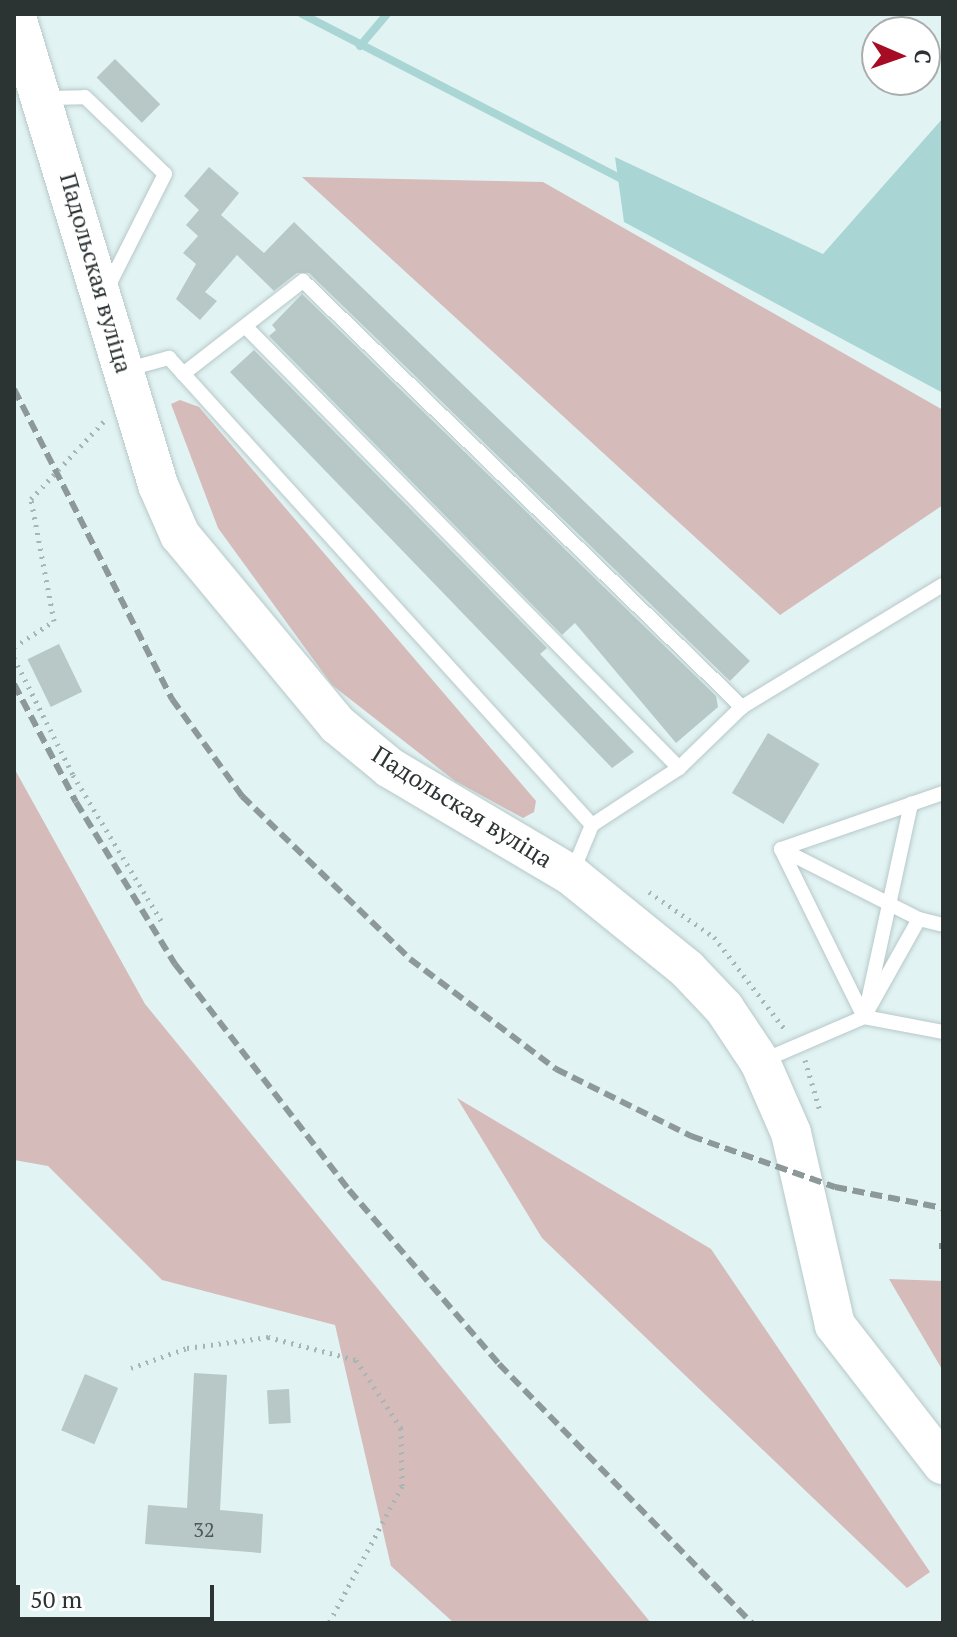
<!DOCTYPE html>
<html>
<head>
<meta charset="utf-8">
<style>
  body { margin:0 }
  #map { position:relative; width:957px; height:1637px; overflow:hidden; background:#e2f3f3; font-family:"PT Serif",serif }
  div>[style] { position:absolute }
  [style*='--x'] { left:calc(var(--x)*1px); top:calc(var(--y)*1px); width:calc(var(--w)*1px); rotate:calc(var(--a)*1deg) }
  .green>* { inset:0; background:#d5bbb9 }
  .water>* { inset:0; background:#a9d6d4 }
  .stream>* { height:8px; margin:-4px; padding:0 4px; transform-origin:4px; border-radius:4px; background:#a9d6d4 }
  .building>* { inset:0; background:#b7c8c7; transform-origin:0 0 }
  .path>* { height:5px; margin-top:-2.5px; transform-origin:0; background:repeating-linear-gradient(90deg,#a7b5b5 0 2px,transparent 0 8px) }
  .roads { filter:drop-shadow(0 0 2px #b7c8c8) drop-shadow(0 0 2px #b7c8c8) }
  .lane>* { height:14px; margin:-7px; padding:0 7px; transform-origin:7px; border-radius:7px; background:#fff }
  .secondary>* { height:40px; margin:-20px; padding:0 20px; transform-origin:20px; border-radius:20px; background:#fff }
  .rail>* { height:6px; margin-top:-3px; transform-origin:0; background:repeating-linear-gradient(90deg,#8d9999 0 12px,transparent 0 18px) }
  span { translate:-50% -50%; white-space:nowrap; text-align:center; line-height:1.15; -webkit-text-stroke:7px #fff; paint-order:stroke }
  .number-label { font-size:20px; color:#4f5858 }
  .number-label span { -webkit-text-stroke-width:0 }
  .street-label { font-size:24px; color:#2c3333 }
  .frame { position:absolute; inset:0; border:16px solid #2c3333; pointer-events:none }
  .north { position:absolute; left:861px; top:16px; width:80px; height:80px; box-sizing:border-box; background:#fff; border:2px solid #abadad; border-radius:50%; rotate:92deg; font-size:22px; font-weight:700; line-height:32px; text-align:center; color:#2c3333 }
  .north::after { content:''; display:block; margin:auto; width:28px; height:36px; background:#a60d24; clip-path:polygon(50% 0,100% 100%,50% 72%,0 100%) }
  .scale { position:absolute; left:16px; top:1585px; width:198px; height:36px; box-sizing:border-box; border:4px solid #2c3333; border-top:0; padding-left:10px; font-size:24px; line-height:28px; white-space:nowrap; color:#2c3333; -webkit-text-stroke:6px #fff; paint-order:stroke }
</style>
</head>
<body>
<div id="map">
  <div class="green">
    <i style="clip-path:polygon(302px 177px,543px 182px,943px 410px,943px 505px,780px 615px)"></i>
    <i style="clip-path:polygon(180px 400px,199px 407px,536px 801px,534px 812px,523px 818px,455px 781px,332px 685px,218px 528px,171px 404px)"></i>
    <i style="clip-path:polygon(14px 768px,145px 1004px,651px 1623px,454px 1623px,391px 1566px,335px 1325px,162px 1280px,48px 1166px,14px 1160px)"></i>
    <i style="clip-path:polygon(457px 1098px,711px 1249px,930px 1572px,907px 1588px,542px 1238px)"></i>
    <i style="clip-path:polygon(889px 1279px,943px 1281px,943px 1371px)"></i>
  </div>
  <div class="water">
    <i style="clip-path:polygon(943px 118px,943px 393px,624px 222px,615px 157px,823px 254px)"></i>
  </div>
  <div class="stream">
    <i style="--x:302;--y:14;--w:364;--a:27.3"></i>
    <i style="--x:360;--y:46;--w:42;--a:-49.8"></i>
  </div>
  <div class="building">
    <i style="left:115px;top:59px;width:64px;height:26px;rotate:45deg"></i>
    <i style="clip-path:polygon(209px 167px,239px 193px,221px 215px,264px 253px,294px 222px,750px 661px,730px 681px,309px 273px,297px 273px,274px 291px,237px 255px,205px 292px,217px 301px,200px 320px,176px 299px,196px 264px,183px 253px,198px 236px,186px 225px,199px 210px,184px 196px)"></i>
    <i style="clip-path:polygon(302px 294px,716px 696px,718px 707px,676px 743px,575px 623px,562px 635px,269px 336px,276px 330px,272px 325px)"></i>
    <i style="clip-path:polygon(254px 350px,547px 648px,540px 654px,634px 752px,612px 768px,230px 372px)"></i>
    <i style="left:59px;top:644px;width:53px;height:35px;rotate:64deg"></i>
    <i style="left:768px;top:733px;width:60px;height:70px;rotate:31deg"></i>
    <i style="clip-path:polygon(194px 1373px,227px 1375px,220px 1510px,263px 1514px,261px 1553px,145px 1544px,148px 1505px,187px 1508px)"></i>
    <i style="left:85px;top:1374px;width:36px;height:61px;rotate:23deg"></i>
    <i style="left:289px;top:1389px;width:34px;height:22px;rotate:87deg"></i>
  </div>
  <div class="path">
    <i style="--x:14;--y:647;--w:48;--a:-33"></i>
    <i style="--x:54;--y:621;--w:124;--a:-100.7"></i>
    <i style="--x:31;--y:499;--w:111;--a:-46.8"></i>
    <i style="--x:14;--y:658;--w:131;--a:63.2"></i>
    <i style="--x:73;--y:775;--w:175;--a:58.8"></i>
    <i style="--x:649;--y:892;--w:79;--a:34.7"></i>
    <i style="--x:714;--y:937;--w:118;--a:52.5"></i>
    <i style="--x:805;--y:1060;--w:53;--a:73.6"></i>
    <i style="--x:131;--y:1368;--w:59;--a:-19.7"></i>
    <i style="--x:187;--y:1348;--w:82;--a:-7.7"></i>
    <i style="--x:268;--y:1337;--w:91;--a:14.6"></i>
    <i style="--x:356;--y:1360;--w:82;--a:56.5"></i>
    <i style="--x:401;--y:1428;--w:58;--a:89"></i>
    <i style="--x:402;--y:1486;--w:155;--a:118.1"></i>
  </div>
  <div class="roads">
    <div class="lane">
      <i style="--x:46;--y:98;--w:39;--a:-1"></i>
      <i style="--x:85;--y:97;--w:111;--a:43.9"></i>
      <i style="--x:165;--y:174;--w:129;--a:116.8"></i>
      <i style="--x:246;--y:327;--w:618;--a:45.52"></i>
      <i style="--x:125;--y:370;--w:46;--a:-15.3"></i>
      <i style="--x:169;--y:358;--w:630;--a:47.83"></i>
      <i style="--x:592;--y:825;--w:104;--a:-33.2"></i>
      <i style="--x:679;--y:768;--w:88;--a:-44.1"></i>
      <i style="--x:742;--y:707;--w:235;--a:-31.3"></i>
      <i style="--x:183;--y:374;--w:152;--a:-37.8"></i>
      <i style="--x:303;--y:281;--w:612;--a:44.14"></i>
      <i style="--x:781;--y:849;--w:155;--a:26.9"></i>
      <i style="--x:919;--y:919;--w:25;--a:14"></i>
      <i style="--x:572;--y:873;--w:52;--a:-67.4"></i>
      <i style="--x:868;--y:1001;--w:202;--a:-77.7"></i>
      <i style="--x:864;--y:1017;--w:187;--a:-116.3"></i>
      <i style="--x:781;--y:849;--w:171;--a:-19.1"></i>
      <i style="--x:864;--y:1017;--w:80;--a:10.8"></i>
      <i style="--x:762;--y:1061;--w:111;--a:-23.3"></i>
      <i style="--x:864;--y:1017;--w:112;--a:-60.7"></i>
    </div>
    <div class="secondary">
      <i style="--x:15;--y:14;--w:492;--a:73.1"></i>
      <i style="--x:158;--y:485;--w:55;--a:66.3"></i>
      <i style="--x:180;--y:535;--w:247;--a:50.3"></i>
      <i style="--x:338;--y:725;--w:67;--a:39.6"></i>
      <i style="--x:390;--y:768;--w:210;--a:30.6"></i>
      <i style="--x:571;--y:875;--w:149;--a:39"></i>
      <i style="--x:687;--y:969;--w:54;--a:46.5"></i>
      <i style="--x:724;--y:1008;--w:65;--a:56.3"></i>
      <i style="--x:760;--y:1062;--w:77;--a:66.4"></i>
      <i style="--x:791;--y:1133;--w:197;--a:77.1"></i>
      <i style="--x:835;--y:1325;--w:176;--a:52.2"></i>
    </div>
  </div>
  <div class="rail">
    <i style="--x:14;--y:389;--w:348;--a:63"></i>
    <i style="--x:172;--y:699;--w:120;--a:54.2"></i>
    <i style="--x:242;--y:796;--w:234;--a:44.1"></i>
    <i style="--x:410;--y:959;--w:183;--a:37"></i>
    <i style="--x:556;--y:1069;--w:151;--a:26.4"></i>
    <i style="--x:691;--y:1136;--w:153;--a:19.5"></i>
    <i style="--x:835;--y:1187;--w:110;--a:11"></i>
    <i style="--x:14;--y:684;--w:133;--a:62.3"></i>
    <i style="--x:76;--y:802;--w:190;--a:58.6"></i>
    <i style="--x:175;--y:964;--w:285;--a:52.4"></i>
    <i style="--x:349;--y:1190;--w:230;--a:49.2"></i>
    <i style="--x:499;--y:1364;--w:362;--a:45.7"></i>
    <i style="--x:939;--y:1246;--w:4;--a:0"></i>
  </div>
  <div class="number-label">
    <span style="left:204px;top:1529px">32</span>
  </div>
  <div class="street-label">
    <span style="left:96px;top:273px;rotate:74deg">Падольская вуліца</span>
    <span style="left:462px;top:807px;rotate:32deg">Падольская вуліца</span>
  </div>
  <div class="frame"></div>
  <div class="north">С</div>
  <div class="scale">50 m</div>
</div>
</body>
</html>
